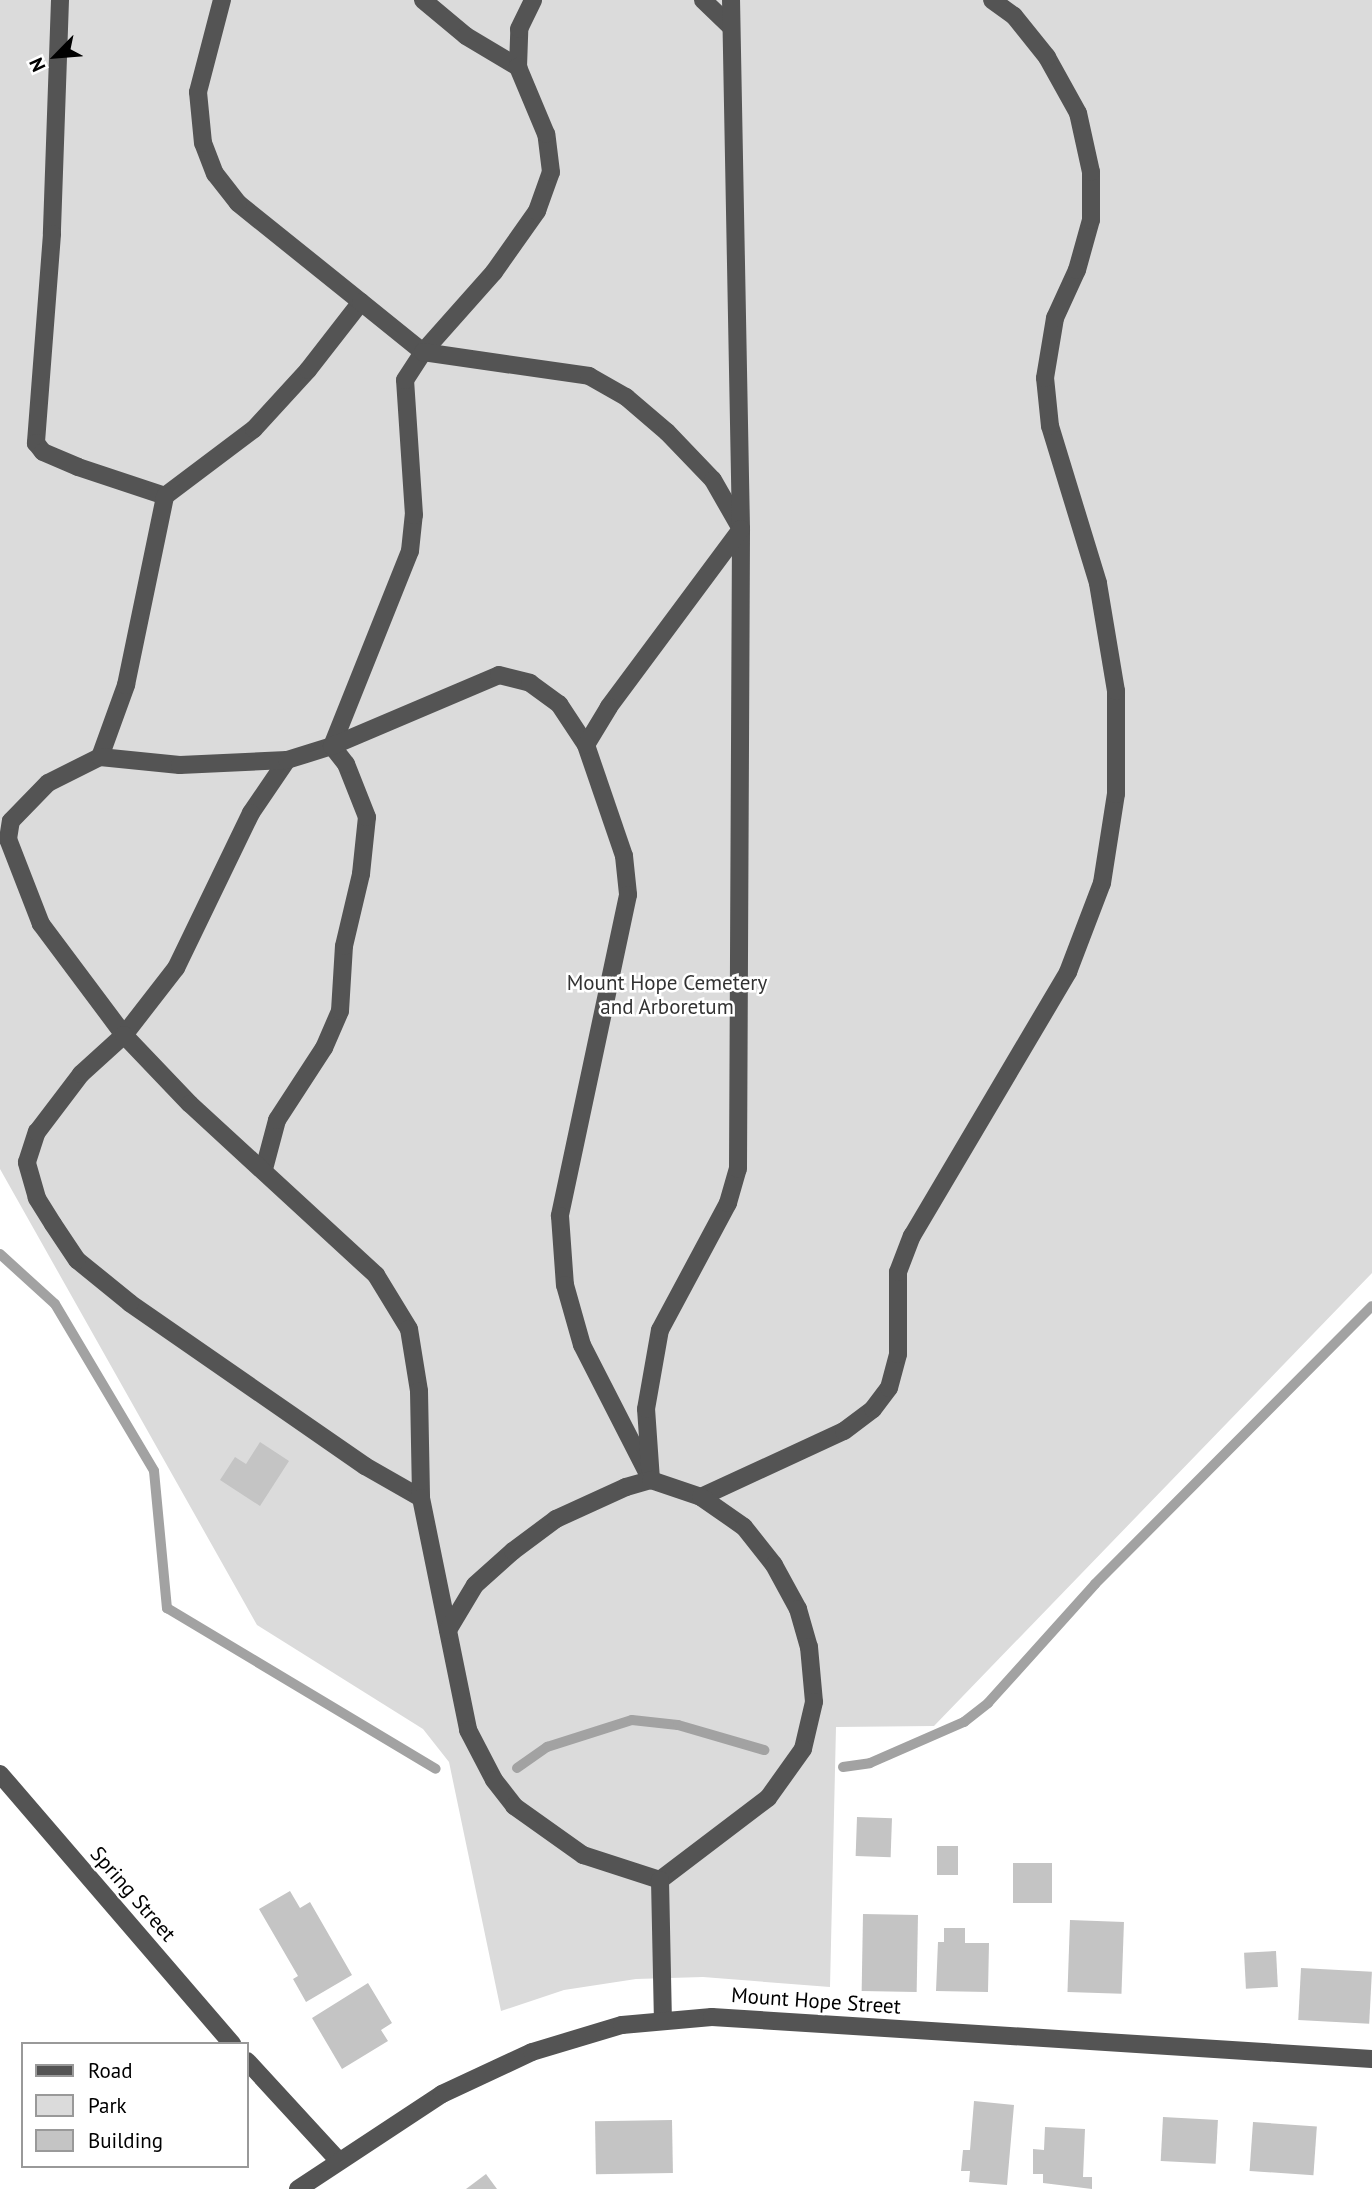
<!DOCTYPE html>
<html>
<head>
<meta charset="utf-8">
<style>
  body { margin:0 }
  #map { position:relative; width:1372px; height:2189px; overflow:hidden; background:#fff; font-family:"PT Sans",sans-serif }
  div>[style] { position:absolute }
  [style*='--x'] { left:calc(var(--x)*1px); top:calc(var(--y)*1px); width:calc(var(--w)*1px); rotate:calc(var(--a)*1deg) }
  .green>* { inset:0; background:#dbdbdb }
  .stream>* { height:10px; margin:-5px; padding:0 5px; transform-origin:5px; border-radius:5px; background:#a2a2a2 }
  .building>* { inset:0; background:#c4c4c4; transform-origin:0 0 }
  .minor>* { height:18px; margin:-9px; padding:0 9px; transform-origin:9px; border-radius:9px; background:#545454 }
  span { translate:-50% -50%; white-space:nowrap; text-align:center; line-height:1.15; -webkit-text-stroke:5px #fff; paint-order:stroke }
  .park-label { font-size:21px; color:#323232 }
  .street-label { font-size:21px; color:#000 }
  .legend { position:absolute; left:21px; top:2042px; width:228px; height:126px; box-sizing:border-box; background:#fff; border:2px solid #999; margin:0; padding:9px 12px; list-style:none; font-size:21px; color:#000 }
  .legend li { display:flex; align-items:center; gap:14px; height:35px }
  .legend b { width:35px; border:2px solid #999 }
  .north { position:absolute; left:21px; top:21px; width:70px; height:70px; -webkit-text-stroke:5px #fff; paint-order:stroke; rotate:245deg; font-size:19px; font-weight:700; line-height:28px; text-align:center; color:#000 }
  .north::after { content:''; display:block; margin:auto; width:24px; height:32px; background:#000; clip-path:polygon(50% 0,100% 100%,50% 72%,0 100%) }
</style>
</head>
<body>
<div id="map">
  <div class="green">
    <i style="clip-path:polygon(0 0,1372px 0,1372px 1273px,934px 1726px,836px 1727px,830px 1987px,703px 1977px,636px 1979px,564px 1990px,501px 2011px,449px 1762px,423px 1729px,257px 1625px,0 1169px)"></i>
  </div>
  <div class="stream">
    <i style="--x:0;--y:1254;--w:74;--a:42.3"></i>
    <i style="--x:55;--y:1304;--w:194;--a:59.3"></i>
    <i style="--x:154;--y:1471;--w:138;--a:84.6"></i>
    <i style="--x:167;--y:1608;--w:313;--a:30.9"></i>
    <i style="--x:843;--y:1767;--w:27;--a:-8"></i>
    <i style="--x:870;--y:1763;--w:103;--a:-23.6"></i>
    <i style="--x:964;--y:1722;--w:31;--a:-38"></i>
    <i style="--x:988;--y:1703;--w:160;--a:-48"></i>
    <i style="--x:1095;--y:1584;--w:392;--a:-45.1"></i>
    <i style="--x:517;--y:1768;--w:37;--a:-35"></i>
    <i style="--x:547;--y:1747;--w:89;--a:-17.6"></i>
    <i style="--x:632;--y:1720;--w:46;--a:6.2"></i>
    <i style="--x:678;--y:1725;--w:90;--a:16.2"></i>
  </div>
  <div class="building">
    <i style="clip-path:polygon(260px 1442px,289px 1461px,260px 1506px,220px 1480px,235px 1457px,246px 1464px)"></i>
    <i style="left:857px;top:1817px;width:35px;height:39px;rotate:2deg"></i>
    <i style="left:937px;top:1846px;width:21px;height:29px"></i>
    <i style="left:1013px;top:1863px;width:39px;height:40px"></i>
    <i style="clip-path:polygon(290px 1891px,300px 1908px,310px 1902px,352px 1975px,306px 2002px,293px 1979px,298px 1976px,259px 1909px)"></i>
    <i style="left:863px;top:1914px;width:55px;height:77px;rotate:1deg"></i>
    <i style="left:1070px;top:1920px;width:54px;height:72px;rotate:2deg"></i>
    <i style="clip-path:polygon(944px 1928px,965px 1928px,965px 1943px,989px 1943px,988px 1992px,936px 1991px,938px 1942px,944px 1942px)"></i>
    <i style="left:1276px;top:1951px;width:36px;height:32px;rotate:87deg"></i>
    <i style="left:1301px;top:1968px;width:71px;height:52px;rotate:3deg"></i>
    <i style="clip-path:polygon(368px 1983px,392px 2023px,381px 2030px,388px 2041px,342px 2069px,312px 2018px)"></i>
    <i style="clip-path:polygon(974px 2101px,1014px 2105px,1007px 2185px,969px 2182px,970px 2171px,961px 2171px,963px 2150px,970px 2150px)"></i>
    <i style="left:1163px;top:2117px;width:55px;height:44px;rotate:3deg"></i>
    <i style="left:672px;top:2120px;width:53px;height:77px;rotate:89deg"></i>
    <i style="left:1253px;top:2122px;width:64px;height:49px;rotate:4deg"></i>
    <i style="clip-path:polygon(1045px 2127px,1085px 2129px,1083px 2177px,1092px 2177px,1092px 2189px,1043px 2183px,1043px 2174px,1033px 2174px,1033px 2149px,1044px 2150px)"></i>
    <i style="clip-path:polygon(486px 2174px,497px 2189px,466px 2189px)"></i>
  </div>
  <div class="minor">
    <i style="--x:60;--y:0;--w:234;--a:92"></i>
    <i style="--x:52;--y:234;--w:210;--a:94.4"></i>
    <i style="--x:36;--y:443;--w:11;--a:52"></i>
    <i style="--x:43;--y:452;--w:38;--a:23"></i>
    <i style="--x:78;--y:467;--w:92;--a:18.4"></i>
    <i style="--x:165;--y:496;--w:111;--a:-37"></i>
    <i style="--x:254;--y:429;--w:80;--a:-47.5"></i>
    <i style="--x:308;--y:370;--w:86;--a:-52.1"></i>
    <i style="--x:361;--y:302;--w:158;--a:-141.2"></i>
    <i style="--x:238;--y:203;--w:37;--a:-128"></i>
    <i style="--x:215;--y:174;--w:33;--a:-111"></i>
    <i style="--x:203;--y:143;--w:51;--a:-95.6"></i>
    <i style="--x:198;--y:92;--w:95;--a:-75.4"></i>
    <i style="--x:423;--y:0;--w:56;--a:39.9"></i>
    <i style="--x:466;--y:36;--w:61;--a:30.8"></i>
    <i style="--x:518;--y:67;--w:38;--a:-88"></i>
    <i style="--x:519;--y:29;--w:32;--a:-64"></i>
    <i style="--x:703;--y:0;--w:39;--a:44"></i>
    <i style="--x:361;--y:302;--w:80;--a:38.9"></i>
    <i style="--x:423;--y:352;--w:107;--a:-48.4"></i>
    <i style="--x:494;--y:272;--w:75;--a:-54.8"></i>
    <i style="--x:537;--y:211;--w:41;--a:-70.3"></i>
    <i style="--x:551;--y:172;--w:38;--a:-97"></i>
    <i style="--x:546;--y:134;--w:73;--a:-112.7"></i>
    <i style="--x:100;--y:757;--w:77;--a:-70.1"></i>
    <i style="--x:126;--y:685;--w:193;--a:-78.3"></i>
    <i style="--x:287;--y:760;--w:64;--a:124.2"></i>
    <i style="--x:251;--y:813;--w:172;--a:115.8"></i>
    <i style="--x:176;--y:968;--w:85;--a:127.8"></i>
    <i style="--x:124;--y:1035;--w:139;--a:-126.8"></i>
    <i style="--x:41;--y:924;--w:91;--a:-111.2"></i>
    <i style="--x:8;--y:839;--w:18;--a:-81"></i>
    <i style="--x:11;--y:821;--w:53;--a:-45.8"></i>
    <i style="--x:48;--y:783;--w:58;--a:-26.6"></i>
    <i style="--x:100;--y:757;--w:80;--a:5.7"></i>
    <i style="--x:180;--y:765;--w:107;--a:-2.7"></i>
    <i style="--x:287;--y:760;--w:47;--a:-17.3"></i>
    <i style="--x:332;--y:746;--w:210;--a:-68.2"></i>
    <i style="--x:410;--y:551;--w:36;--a:-84"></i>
    <i style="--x:414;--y:515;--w:135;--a:-93.8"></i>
    <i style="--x:405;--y:380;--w:33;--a:-57"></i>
    <i style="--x:423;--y:352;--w:168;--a:8.2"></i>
    <i style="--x:589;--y:376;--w:43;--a:29.6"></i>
    <i style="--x:626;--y:397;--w:54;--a:40.5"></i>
    <i style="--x:667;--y:432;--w:66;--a:46.2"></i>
    <i style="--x:713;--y:480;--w:56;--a:60.3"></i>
    <i style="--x:741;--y:529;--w:529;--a:-91.08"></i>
    <i style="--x:264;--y:1169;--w:51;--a:-75.1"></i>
    <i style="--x:277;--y:1120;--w:86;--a:-56.9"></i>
    <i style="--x:324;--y:1048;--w:40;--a:-66.6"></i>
    <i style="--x:340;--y:1011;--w:65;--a:-86.5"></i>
    <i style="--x:344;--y:946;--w:74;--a:-76.7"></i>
    <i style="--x:361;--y:874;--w:57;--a:-84"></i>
    <i style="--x:367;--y:817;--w:57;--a:-111.6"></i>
    <i style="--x:346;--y:764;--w:23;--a:-128"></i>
    <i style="--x:332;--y:746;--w:181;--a:-23"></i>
    <i style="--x:499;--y:675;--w:32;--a:14"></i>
    <i style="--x:530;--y:683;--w:36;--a:36"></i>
    <i style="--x:559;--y:704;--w:49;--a:56.6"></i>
    <i style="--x:586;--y:745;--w:117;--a:71.1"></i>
    <i style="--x:624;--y:856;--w:39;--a:84"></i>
    <i style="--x:628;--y:895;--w:328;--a:102"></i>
    <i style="--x:560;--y:1216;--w:69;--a:85.9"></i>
    <i style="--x:565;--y:1285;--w:62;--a:74.2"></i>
    <i style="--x:582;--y:1345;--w:152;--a:62.9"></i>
    <i style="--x:651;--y:1480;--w:71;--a:-94"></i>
    <i style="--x:646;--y:1409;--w:80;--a:-80"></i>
    <i style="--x:660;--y:1330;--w:144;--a:-61.8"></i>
    <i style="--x:728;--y:1203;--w:35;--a:-74"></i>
    <i style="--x:738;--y:1169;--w:640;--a:-89.73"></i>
    <i style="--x:741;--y:529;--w:222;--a:126.6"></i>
    <i style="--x:609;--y:707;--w:44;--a:121.2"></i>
    <i style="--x:701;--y:1497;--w:157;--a:-24.8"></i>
    <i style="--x:844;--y:1431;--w:36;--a:-37"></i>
    <i style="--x:873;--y:1409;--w:26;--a:-53"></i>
    <i style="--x:889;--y:1388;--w:35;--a:-75"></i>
    <i style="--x:898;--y:1354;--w:82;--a:-90"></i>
    <i style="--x:898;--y:1272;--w:39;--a:-69"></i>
    <i style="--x:912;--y:1236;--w:307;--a:-59.4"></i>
    <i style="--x:1068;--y:972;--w:95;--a:-69.1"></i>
    <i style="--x:1102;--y:883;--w:90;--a:-81.1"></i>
    <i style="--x:1116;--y:794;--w:103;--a:-90"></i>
    <i style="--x:1116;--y:691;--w:109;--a:-99.5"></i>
    <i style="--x:1098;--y:583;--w:164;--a:-107"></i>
    <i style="--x:1050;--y:426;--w:48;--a:-95.9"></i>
    <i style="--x:1045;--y:378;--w:61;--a:-80.5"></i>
    <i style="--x:1055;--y:318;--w:53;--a:-65.4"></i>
    <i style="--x:1077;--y:270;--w:52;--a:-74.4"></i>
    <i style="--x:1091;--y:220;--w:48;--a:-90"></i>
    <i style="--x:1091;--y:172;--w:60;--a:-102.4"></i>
    <i style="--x:1078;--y:113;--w:64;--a:-119"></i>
    <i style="--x:1047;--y:57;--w:53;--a:-128.8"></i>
    <i style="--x:1014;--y:16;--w:27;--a:-144"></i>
    <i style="--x:421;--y:1498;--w:64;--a:-150.3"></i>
    <i style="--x:365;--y:1466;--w:286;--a:-145.3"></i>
    <i style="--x:130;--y:1303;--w:68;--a:-140.9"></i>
    <i style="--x:77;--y:1260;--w:43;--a:-123.7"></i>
    <i style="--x:53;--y:1224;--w:31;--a:-122"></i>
    <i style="--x:37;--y:1198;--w:37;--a:-106"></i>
    <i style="--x:27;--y:1162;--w:32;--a:-72"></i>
    <i style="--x:37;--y:1132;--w:73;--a:-52.8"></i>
    <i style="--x:81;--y:1074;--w:58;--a:-42.2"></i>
    <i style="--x:124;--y:1035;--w:95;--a:46.3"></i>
    <i style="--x:190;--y:1104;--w:253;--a:42.6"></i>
    <i style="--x:376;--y:1275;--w:63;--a:58.6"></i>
    <i style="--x:409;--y:1329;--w:63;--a:80.8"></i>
    <i style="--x:419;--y:1391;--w:107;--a:88.9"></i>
    <i style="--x:421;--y:1498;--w:237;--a:78.5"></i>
    <i style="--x:468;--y:1730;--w:56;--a:62.5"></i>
    <i style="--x:494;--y:1780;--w:33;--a:52"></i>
    <i style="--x:514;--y:1806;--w:85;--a:35.4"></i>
    <i style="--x:583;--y:1855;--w:81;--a:18"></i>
    <i style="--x:448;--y:1630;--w:52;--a:-59"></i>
    <i style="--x:475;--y:1585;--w:51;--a:-41.8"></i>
    <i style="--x:513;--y:1551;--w:54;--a:-36.7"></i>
    <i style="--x:556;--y:1519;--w:77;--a:-24.6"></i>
    <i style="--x:626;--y:1487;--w:26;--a:-16"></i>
    <i style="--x:651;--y:1480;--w:53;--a:18.8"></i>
    <i style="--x:701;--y:1497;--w:52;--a:34.9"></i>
    <i style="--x:744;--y:1527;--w:48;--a:51.7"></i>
    <i style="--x:774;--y:1565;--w:50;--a:61.4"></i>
    <i style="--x:798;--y:1609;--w:40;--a:74"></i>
    <i style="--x:809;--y:1647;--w:55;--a:84.8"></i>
    <i style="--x:814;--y:1702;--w:48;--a:103.2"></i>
    <i style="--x:803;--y:1749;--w:60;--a:125.5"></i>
    <i style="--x:768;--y:1798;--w:136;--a:142.8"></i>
    <i style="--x:0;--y:1774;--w:356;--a:49.3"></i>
    <i style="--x:660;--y:1880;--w:141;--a:88.8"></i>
    <i style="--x:247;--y:2061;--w:136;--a:47.4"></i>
    <i style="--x:298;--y:2189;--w:173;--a:-33.4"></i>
    <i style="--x:442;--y:2094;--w:99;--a:-25"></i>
    <i style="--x:532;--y:2052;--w:94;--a:-16.7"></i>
    <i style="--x:622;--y:2025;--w:90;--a:-5.1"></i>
    <i style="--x:712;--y:2017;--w:661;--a:3.64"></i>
  </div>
  <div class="park-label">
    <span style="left:667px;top:995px">Mount Hope Cemetery<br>and Arboretum</span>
  </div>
  <div class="street-label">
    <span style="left:133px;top:1894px;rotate:49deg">Spring Street</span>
    <span style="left:816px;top:2001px;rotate:4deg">Mount Hope Street</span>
  </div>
  <ul class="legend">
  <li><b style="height:9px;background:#545454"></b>Road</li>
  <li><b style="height:19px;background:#dbdbdb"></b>Park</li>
  <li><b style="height:19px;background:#c4c4c4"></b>Building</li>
  </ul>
  <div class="north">N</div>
</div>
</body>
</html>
